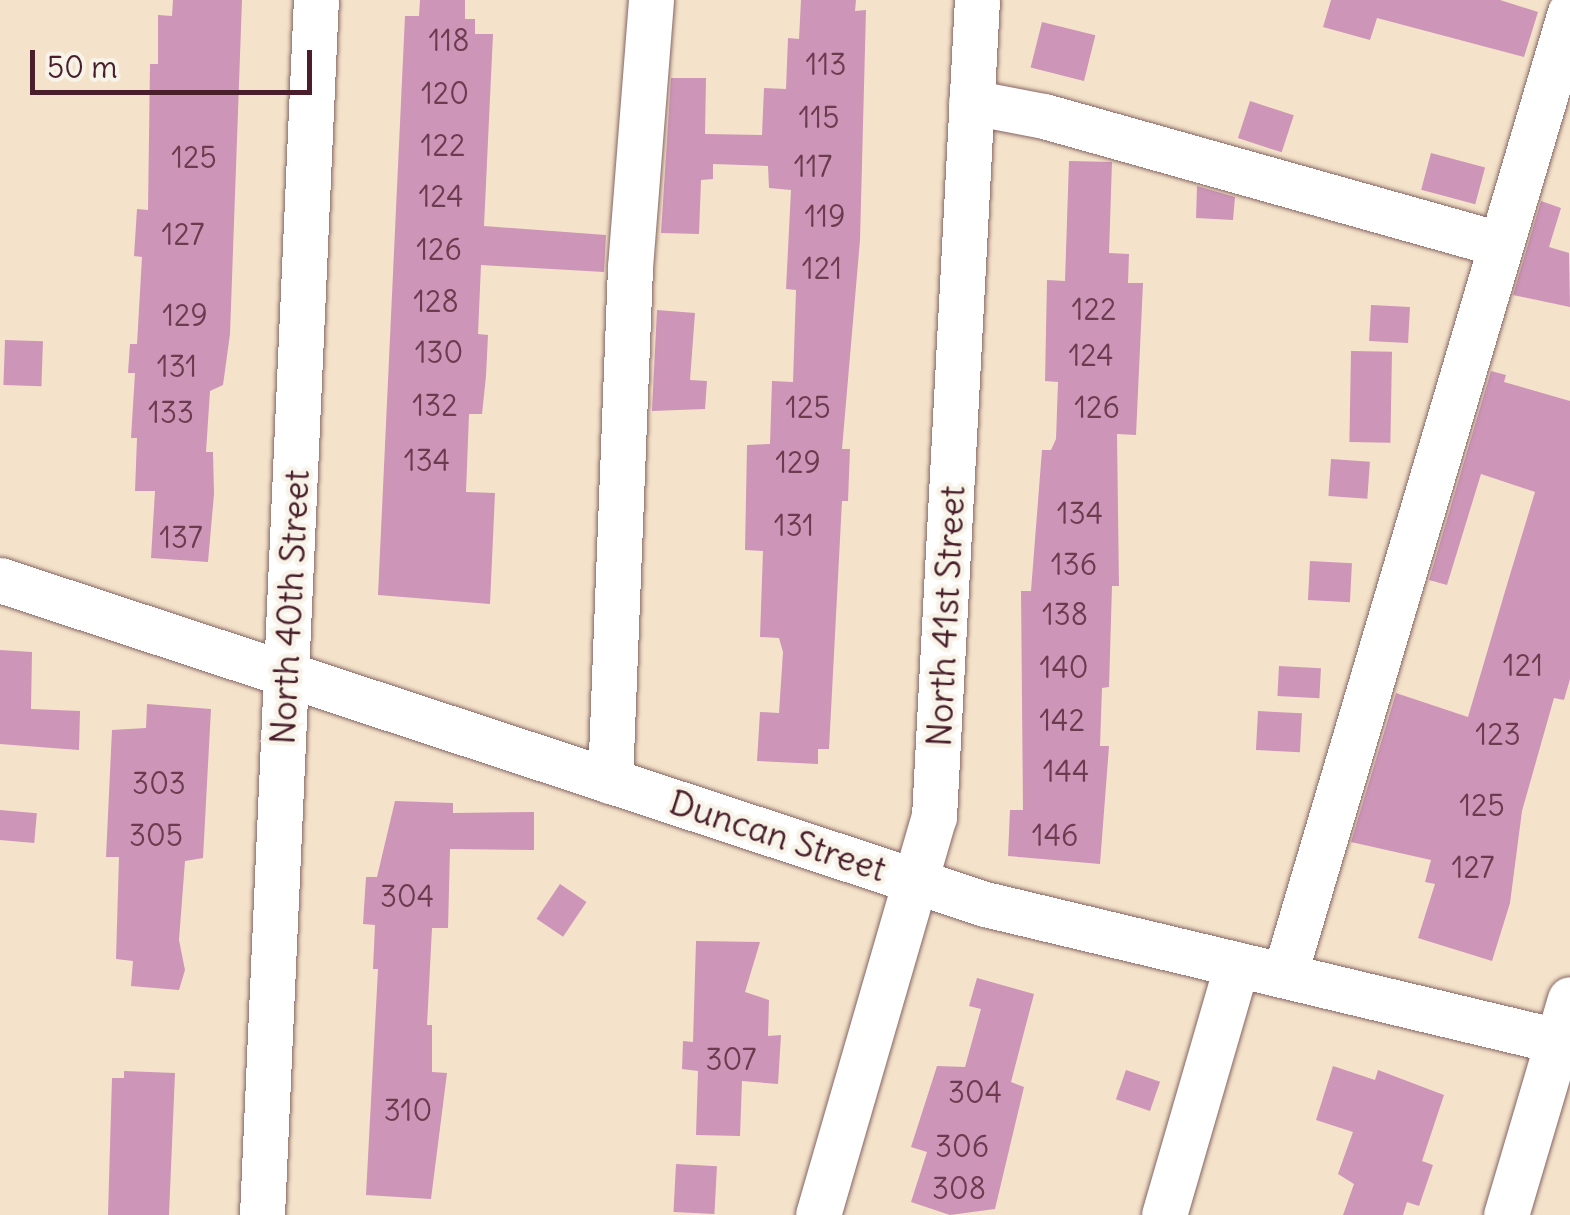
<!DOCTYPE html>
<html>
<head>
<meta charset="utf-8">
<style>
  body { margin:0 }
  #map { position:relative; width:1570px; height:1215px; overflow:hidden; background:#f4e3ca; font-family:Delius,sans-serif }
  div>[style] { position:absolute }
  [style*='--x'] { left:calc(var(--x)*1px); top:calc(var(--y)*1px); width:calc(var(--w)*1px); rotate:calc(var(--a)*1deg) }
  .building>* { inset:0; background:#cd95b8; transform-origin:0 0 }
  .roads { filter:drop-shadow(0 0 2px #866463) drop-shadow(0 0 2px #866463) }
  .minor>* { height:45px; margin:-22.5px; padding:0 22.5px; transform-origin:22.5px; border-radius:22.5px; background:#fff }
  span { translate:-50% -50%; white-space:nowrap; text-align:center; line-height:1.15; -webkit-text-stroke:9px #f7f3e8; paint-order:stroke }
  .number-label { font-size:30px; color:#6b3c4e }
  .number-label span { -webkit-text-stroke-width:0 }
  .street-label { font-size:35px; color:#4a1f2b }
  .scale { position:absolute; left:30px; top:50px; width:282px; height:45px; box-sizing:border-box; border:5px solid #4a1f2b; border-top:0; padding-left:12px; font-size:30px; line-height:35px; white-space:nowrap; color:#4a1f2b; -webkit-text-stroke:8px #f7f3e8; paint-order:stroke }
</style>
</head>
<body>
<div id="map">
  <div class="building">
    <i style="clip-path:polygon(173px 0,242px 0,230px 334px,223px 385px,210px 391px,206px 452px,213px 452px,214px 494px,208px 562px,151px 558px,155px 491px,135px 491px,137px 438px,131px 438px,135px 373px,128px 373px,130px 344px,137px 344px,142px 257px,134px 256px,137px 209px,148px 210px,150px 64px,158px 64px,158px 15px,172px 16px)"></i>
    <i style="clip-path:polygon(420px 0,465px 0,465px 19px,475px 19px,475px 34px,493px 34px,484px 226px,606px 235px,604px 272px,481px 265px,478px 334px,488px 335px,486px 376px,482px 414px,469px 414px,466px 492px,495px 493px,490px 604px,378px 595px,405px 16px,419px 16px)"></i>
    <i style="clip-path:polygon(801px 0,856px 0,855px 11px,866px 10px,860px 240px,842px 449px,850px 449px,848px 501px,842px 501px,829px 749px,818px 749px,818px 764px,757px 761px,760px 712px,779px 713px,783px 652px,779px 638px,760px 637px,763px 551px,745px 550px,747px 445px,770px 444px,772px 381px,793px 382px,796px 290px,786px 289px,791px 190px,769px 188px,768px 166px,713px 164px,713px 179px,701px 180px,699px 234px,661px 233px,671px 78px,706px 78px,705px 134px,762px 135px,764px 88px,786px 89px,788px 38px,799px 39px)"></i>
    <i style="clip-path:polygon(1331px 0,1500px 0,1538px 12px,1524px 57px,1377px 18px,1370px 40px,1323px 27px)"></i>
    <i style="left:1042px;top:22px;width:55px;height:47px;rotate:14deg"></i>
    <i style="left:1250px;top:101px;width:46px;height:39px;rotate:18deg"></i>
    <i style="left:1431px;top:153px;width:56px;height:38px;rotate:15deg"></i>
    <i style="clip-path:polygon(1069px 161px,1112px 162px,1109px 253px,1129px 254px,1128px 283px,1143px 283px,1136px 435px,1117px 434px,1119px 586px,1112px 586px,1109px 687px,1102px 688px,1100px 746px,1109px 746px,1100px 864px,1008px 856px,1010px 810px,1023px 810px,1021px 591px,1031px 591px,1042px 450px,1051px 450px,1056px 439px,1058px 382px,1045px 381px,1047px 280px,1065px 281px)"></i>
    <i style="clip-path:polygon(1197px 186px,1235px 197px,1233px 220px,1196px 218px)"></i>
    <i style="clip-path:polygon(1541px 201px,1561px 208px,1549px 247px,1569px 253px,1570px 307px,1513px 295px)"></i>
    <i style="left:1371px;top:305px;width:39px;height:36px;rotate:3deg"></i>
    <i style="clip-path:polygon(657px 310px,695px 313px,690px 380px,707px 381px,705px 409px,652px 411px)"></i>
    <i style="left:5px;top:340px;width:38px;height:45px;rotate:2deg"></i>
    <i style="left:1351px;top:351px;width:41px;height:91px;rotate:1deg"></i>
    <i style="clip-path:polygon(1491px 371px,1506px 375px,1504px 382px,1570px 401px,1570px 679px,1564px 700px,1554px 698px,1522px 811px,1510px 903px,1492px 961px,1418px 938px,1435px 884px,1425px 882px,1431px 860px,1351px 842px,1396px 693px,1468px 717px,1506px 588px,1535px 492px,1481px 474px,1447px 585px,1429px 580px)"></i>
    <i style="left:1331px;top:459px;width:39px;height:37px;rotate:4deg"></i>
    <i style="left:1310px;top:561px;width:42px;height:39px;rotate:3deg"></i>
    <i style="clip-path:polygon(0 650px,32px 652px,31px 709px,80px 711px,79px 750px,0 744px)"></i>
    <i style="left:1279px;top:666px;width:42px;height:30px;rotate:3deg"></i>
    <i style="clip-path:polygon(147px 704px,211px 709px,203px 858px,185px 861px,179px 940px,185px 970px,179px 990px,131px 986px,133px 961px,116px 959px,119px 857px,106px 857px,112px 730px,146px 728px)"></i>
    <i style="left:1258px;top:711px;width:44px;height:39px;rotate:3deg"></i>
    <i style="clip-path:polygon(395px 801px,453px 803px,453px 813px,534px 812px,534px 850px,450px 849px,448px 928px,432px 928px,427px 1025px,432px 1025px,432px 1072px,447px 1073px,431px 1199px,366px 1195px,378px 969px,373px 969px,375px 925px,363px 924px,366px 877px,377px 877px)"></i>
    <i style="left:0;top:810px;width:37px;height:30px;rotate:5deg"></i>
    <i style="left:560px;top:884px;width:32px;height:42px;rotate:34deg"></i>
    <i style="clip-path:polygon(696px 941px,760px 942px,745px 992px,769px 1000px,768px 1036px,781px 1035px,778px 1084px,742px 1081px,740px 1136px,696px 1135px,698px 1071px,682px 1069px,683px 1041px,693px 1042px)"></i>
    <i style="clip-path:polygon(977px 978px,1034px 994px,1011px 1082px,1024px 1087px,995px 1209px,950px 1215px,911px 1202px,927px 1152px,911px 1147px,937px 1066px,965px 1067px,981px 1009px,969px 1006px)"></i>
    <i style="clip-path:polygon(1333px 1066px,1375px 1080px,1378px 1070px,1444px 1095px,1422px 1161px,1433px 1165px,1419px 1206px,1407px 1202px,1403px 1215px,1343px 1215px,1354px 1184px,1338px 1174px,1353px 1132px,1316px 1120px)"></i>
    <i style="left:1126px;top:1070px;width:36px;height:31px;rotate:19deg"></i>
    <i style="clip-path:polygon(124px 1071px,175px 1073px,169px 1215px,108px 1215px,112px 1078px,124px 1078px)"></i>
    <i style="left:676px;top:1164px;width:41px;height:48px;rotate:3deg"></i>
  </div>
  <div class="roads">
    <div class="minor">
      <i style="--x:971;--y:102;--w:74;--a:10.9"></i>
      <i style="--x:1044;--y:116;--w:474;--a:15.7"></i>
      <i style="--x:0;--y:580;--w:1037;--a:18.21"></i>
      <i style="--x:985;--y:904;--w:602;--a:13.46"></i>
      <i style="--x:610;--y:781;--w:514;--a:-87.77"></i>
      <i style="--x:630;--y:267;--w:268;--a:-85.5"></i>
      <i style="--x:1285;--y:973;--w:1002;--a:-73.48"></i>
      <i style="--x:262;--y:1215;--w:1216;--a:-87.46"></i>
      <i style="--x:818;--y:1215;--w:415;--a:-73.8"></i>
      <i style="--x:934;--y:817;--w:818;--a:-86.99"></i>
      <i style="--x:1164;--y:1215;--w:261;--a:-73.8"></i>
      <i style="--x:1506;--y:1215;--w:225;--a:-73.5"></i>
    </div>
  </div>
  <div class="number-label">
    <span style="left:449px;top:40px">118</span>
    <span style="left:826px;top:64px">113</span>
    <span style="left:445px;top:93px">120</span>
    <span style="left:819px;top:117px">115</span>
    <span style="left:443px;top:145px">122</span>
    <span style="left:194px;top:157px">125</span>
    <span style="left:813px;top:166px">117</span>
    <span style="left:441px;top:196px">124</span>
    <span style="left:825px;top:216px">119</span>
    <span style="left:183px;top:234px">127</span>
    <span style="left:439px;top:249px">126</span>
    <span style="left:822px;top:268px">121</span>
    <span style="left:436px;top:301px">128</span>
    <span style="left:1094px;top:309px">122</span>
    <span style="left:185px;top:315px">129</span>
    <span style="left:439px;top:352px">130</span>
    <span style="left:1091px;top:355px">124</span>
    <span style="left:177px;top:366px">131</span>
    <span style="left:435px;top:405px">132</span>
    <span style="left:808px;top:407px">125</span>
    <span style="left:1097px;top:407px">126</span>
    <span style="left:171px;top:412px">133</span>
    <span style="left:427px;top:460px">134</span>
    <span style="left:798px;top:462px">129</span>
    <span style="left:1080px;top:513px">134</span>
    <span style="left:794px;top:525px">131</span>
    <span style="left:181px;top:537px">137</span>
    <span style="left:1074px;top:564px">136</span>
    <span style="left:1065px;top:614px">138</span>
    <span style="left:1523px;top:665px">121</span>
    <span style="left:1064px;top:667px">140</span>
    <span style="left:1062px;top:720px">142</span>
    <span style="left:1498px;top:734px">123</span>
    <span style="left:1066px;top:771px">144</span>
    <span style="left:159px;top:783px">303</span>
    <span style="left:1482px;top:805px">125</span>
    <span style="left:156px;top:835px">305</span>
    <span style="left:1055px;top:835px">146</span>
    <span style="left:1473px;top:867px">127</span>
    <span style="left:407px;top:896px">304</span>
    <span style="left:731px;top:1059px">307</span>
    <span style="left:975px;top:1092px">304</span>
    <span style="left:408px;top:1110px">310</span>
    <span style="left:962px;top:1146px">306</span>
    <span style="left:959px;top:1188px">308</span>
  </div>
  <div class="street-label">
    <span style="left:289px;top:607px;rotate:-87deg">North 40th Street</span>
    <span style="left:945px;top:616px;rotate:-87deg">North 41st Street</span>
    <span style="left:778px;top:835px;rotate:18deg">Duncan Street</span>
  </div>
  <div class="scale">50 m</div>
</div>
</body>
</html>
